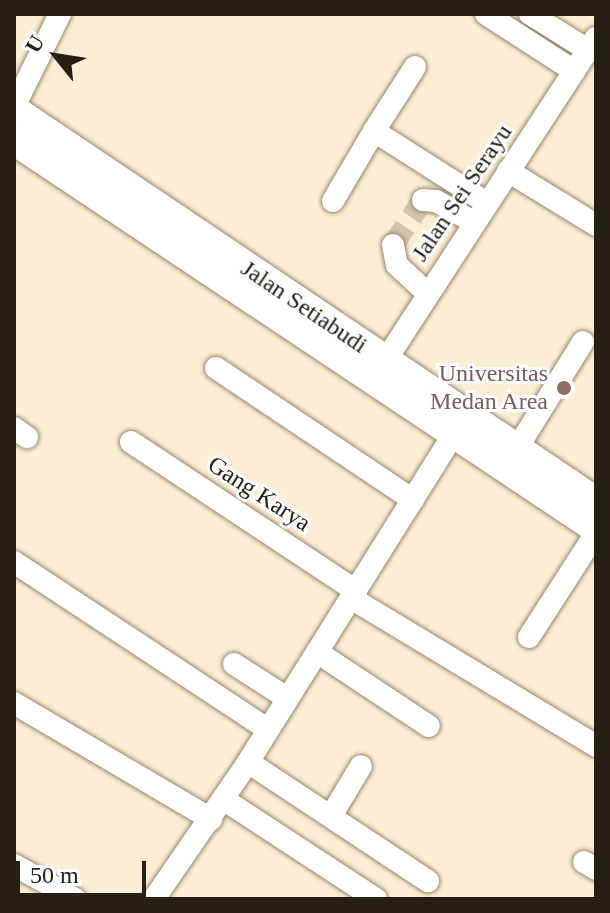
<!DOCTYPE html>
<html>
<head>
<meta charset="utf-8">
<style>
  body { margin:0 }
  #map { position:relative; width:610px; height:913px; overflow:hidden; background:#fceed5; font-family:Georgia,serif }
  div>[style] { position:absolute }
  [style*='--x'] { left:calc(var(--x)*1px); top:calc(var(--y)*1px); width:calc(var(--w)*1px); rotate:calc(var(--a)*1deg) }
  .minor-tunnel>* { height:22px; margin-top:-11px; transform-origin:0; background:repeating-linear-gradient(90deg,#d1c5ae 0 22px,transparent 0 33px) }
  .roads { filter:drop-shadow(0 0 2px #97866a) drop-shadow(0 0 2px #97866a) }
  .minor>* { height:22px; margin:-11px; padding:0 11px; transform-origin:11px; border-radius:11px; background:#fff }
  .major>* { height:28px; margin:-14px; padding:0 14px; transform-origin:14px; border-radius:14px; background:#fff }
  .dots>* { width:22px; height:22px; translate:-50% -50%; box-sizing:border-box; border:4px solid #fdfdfd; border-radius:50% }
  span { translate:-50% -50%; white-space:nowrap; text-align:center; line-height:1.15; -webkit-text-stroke:6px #fdfdfd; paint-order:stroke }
  .street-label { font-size:24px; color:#262014 }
  .education-label { font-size:24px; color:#785e54 }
  .right { translate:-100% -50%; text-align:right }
  .frame { position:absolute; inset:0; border:16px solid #262014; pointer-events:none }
  .north { position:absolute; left:16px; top:16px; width:80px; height:80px; -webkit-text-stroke:6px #fdfdfd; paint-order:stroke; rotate:300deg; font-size:22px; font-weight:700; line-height:32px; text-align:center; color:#262014 }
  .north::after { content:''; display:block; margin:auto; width:28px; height:36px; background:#262014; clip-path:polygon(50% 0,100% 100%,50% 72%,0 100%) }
  .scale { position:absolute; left:16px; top:861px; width:130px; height:36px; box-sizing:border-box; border:4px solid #262014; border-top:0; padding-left:10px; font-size:24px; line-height:28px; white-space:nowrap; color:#262014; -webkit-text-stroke:6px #fdfdfd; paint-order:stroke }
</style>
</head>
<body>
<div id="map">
  <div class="minor-tunnel">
    <i style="--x:393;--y:245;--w:54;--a:-56.3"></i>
  </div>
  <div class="roads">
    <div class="minor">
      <i style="--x:486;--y:14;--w:105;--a:32.9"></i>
      <i style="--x:530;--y:14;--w:68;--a:31.8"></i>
      <i style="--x:14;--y:107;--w:104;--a:-63.7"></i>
      <i style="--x:374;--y:131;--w:76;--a:-57.4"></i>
      <i style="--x:508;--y:171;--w:103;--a:31.5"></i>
      <i style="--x:423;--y:200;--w:13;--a:4"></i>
      <i style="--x:436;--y:201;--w:43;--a:28.9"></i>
      <i style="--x:333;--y:201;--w:81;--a:-59.6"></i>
      <i style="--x:374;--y:131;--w:134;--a:32.5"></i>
      <i style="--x:393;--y:245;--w:20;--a:79"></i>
      <i style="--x:397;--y:265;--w:41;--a:43"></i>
      <i style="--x:216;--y:368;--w:237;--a:33.8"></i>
      <i style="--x:378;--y:372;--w:399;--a:-56.9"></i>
      <i style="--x:14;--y:428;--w:16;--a:35"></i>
      <i style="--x:131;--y:442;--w:270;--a:33.5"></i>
      <i style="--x:516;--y:450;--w:127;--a:-58.2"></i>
      <i style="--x:14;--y:562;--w:303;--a:33.4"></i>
      <i style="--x:351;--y:598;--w:286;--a:31.1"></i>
      <i style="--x:529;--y:637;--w:124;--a:-57.2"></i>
      <i style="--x:317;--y:652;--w:134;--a:33.5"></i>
      <i style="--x:234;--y:664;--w:63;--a:32.7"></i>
      <i style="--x:14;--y:703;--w:229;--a:30.5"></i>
      <i style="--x:248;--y:762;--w:216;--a:33.5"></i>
      <i style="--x:223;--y:799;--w:183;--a:33.2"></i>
      <i style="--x:331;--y:816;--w:58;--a:-59"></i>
      <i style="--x:584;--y:862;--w:14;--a:30"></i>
      <i style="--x:14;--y:865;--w:70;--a:29.1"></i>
      <i style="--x:154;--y:899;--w:166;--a:-55.5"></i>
      <i style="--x:248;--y:762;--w:387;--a:-57.9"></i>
    </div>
    <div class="major">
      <i style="--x:14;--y:109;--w:702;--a:33.96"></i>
      <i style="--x:14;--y:141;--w:699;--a:33.69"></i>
    </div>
  </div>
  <div class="dots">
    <i style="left:564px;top:388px;background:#8d6e63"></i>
  </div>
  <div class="street-label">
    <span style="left:462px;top:193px;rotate:-56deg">Jalan Sei Serayu</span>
    <span style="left:304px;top:307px;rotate:34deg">Jalan Setiabudi</span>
    <span style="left:259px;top:494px;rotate:33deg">Gang Karya</span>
  </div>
  <div class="education-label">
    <span class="right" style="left:548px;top:388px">Universitas<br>Medan Area</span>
  </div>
  <div class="frame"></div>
  <div class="north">U</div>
  <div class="scale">50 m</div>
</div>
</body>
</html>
